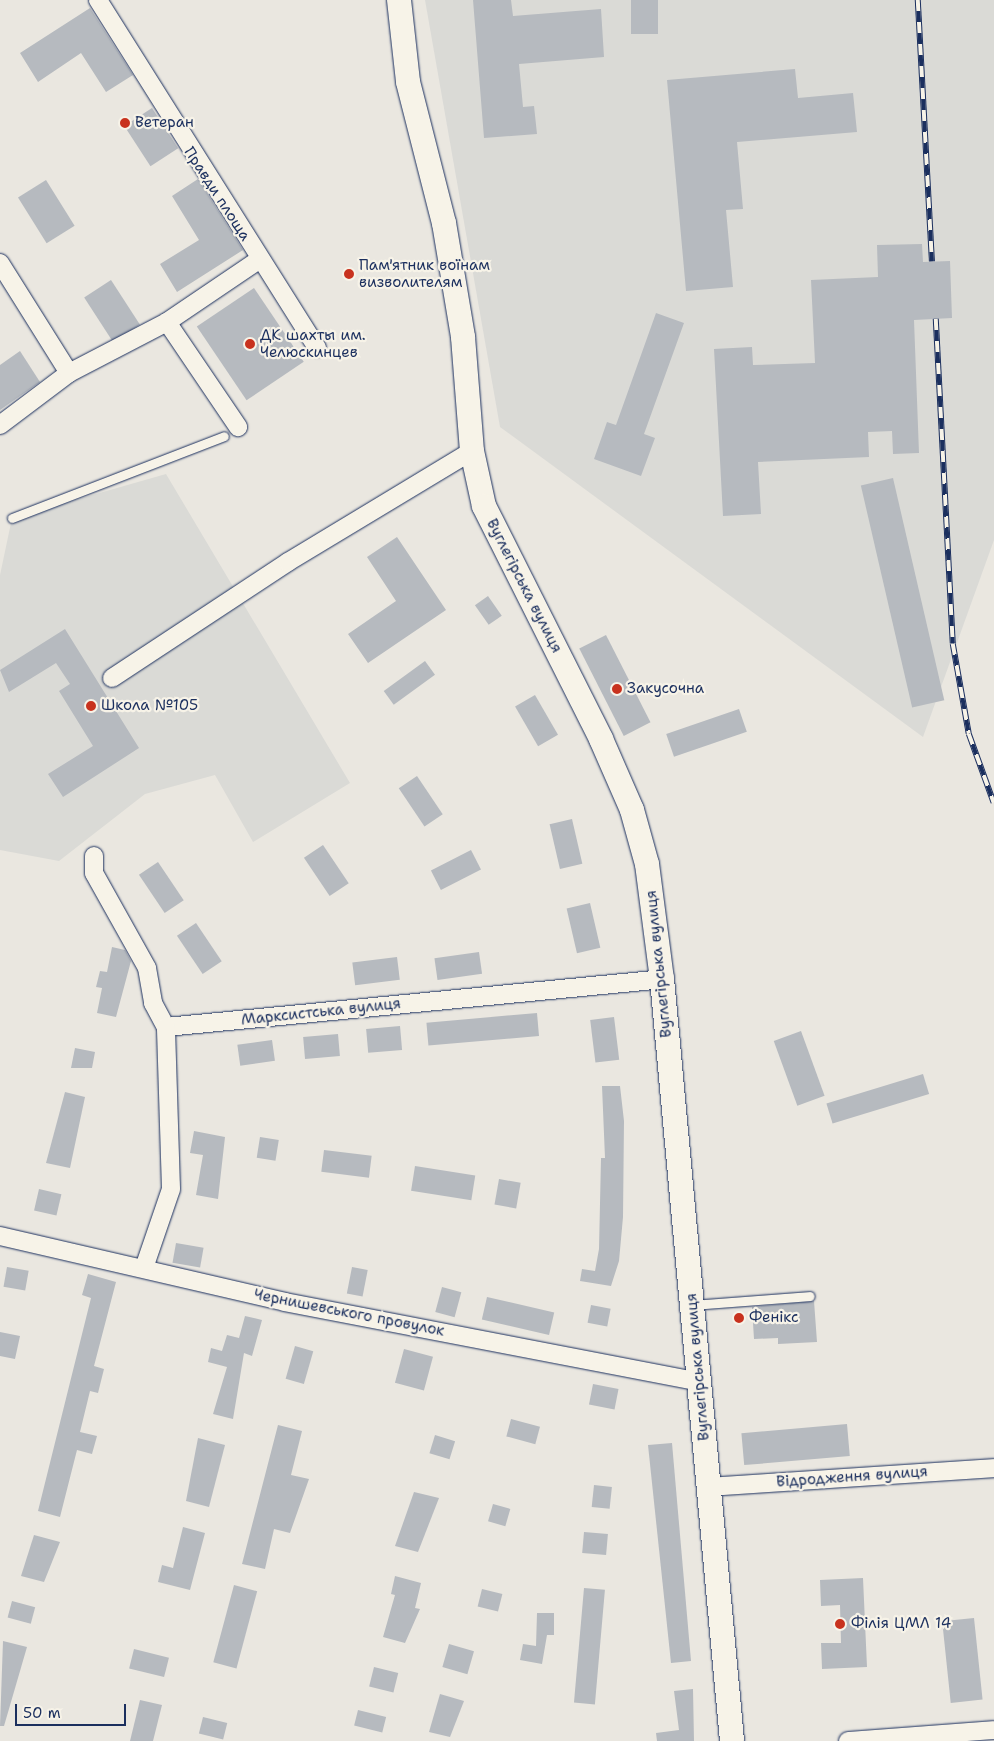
<!DOCTYPE html>
<html>
<head>
<meta charset="utf-8">
<style>
  body { margin:0 }
  #map { position:relative; width:994px; height:1741px; overflow:hidden; background:#eae7e0; font-family:"Shantell Sans",sans-serif }
  div>[style] { position:absolute }
  [style*='--x'] { left:calc(var(--x)*1px); top:calc(var(--y)*1px); width:calc(var(--w)*1px); rotate:calc(var(--a)*1deg) }
  .built>* { inset:0; background:#dadad6 }
  .building>* { inset:0; background:#b6babf; transform-origin:0 0 }
  .roads { filter:drop-shadow(0 0 1px #1b2f5e) drop-shadow(0 0 1px #1b2f5e) }
  .lane>* { height:9px; margin:-4.5px; padding:0 4.5px; transform-origin:4.5px; border-radius:4.5px; background:#f7f3e8 }
  .street>* { height:18px; margin:-9px; padding:0 9px; transform-origin:9px; border-radius:9px; background:#f7f3e8 }
  .secondary>* { height:24px; margin:-12px; padding:0 12px; transform-origin:12px; border-radius:12px; background:#f7f3e8 }
  .rail>* { height:5.5px; margin-top:-2.75px; transform-origin:0; background:repeating-linear-gradient(90deg,#f7f3e8 0 11px,#1b2f5e 0 22px); box-sizing:border-box; border-block:1px solid #1b2f5e }
  .dots>* { width:14px; height:14px; translate:-50% -50%; box-sizing:border-box; border:2px solid #f7f3e8; border-radius:50% }
  span { translate:-50% -50%; white-space:nowrap; text-align:center; line-height:1.15; -webkit-text-stroke:4.5px #f7f3e8; paint-order:stroke }
  .poi-label { font-size:15px; color:#1b2f5e }
  .left { translate:0 -50%; text-align:left }
  .street-label { font-size:15px; color:#1b2f5e }
  .scale { position:absolute; left:15px; top:1704px; width:111px; height:22px; box-sizing:border-box; border:2px solid #1b2f5e; border-top:0; padding-left:6px; font-size:15px; line-height:18px; white-space:nowrap; color:#1b2f5e; -webkit-text-stroke:4px #f7f3e8; paint-order:stroke }
</style>
</head>
<body>
<div id="map">
  <div class="built">
    <i style="clip-path:polygon(425px 0,994px 0,994px 540px,923px 737px,500px 427px)"></i>
    <i style="clip-path:polygon(166px 474px,350px 783px,253px 842px,215px 775px,145px 794px,59px 861px,0 850px,0 575px,12px 518px)"></i>
  </div>
  <div class="building">
    <i style="clip-path:polygon(473px 0,511px 0,513px 16px,601px 9px,604px 57px,519px 64px,523px 107px,534px 106px,537px 134px,484px 138px)"></i>
    <i style="left:631px;top:0;width:27px;height:34px"></i>
    <i style="clip-path:polygon(90px 8px,133px 75px,106px 92px,81px 53px,38px 82px,20px 53px)"></i>
    <i style="clip-path:polygon(795px 69px,798px 98px,853px 93px,857px 132px,737px 142px,743px 209px,726px 210px,733px 287px,686px 291px,667px 80px)"></i>
    <i style="left:152px;top:108px;width:48px;height:33px;rotate:57deg"></i>
    <i style="clip-path:polygon(198px 179px,243px 250px,177px 292px,160px 264px,199px 240px,172px 196px)"></i>
    <i style="left:46px;top:180px;width:54px;height:33px;rotate:58deg"></i>
    <i style="clip-path:polygon(922px 244px,923px 262px,950px 261px,952px 318px,914px 320px,919px 453px,893px 454px,892px 431px,868px 432px,869px 457px,758px 462px,761px 514px,723px 516px,714px 349px,752px 347px,753px 365px,815px 363px,811px 280px,878px 277px,877px 245px)"></i>
    <i style="left:111px;top:280px;width:53px;height:32px;rotate:57deg"></i>
    <i style="left:254px;top:288px;width:89px;height:69px;rotate:56deg"></i>
    <i style="clip-path:polygon(656px 313px,684px 323px,644px 434px,655px 438px,641px 476px,594px 459px,607px 422px,616px 425px)"></i>
    <i style="clip-path:polygon(20px 351px,40px 382px,0 410px,0 365px)"></i>
    <i style="left:893px;top:478px;width:228px;height:33px;rotate:77deg"></i>
    <i style="clip-path:polygon(397px 537px,446px 610px,368px 663px,348px 634px,396px 601px,367px 557px)"></i>
    <i style="left:488px;top:596px;width:24px;height:16px;rotate:55deg"></i>
    <i style="clip-path:polygon(65px 629px,139px 748px,63px 797px,48px 774px,93px 746px,59px 691px,70px 684px,56px 663px,9px 692px,0 670px)"></i>
    <i style="left:606px;top:635px;width:98px;height:30px;rotate:63deg"></i>
    <i style="left:425px;top:661px;width:17px;height:51px;rotate:54deg"></i>
    <i style="left:535px;top:695px;width:46px;height:23px;rotate:60deg"></i>
    <i style="left:739px;top:709px;width:24px;height:77px;rotate:71deg"></i>
    <i style="left:417px;top:776px;width:46px;height:22px;rotate:56deg"></i>
    <i style="left:572px;top:819px;width:46px;height:23px;rotate:77deg"></i>
    <i style="left:323px;top:845px;width:46px;height:23px;rotate:56deg"></i>
    <i style="left:471px;top:850px;width:22px;height:45px;rotate:63deg"></i>
    <i style="left:158px;top:862px;width:46px;height:23px;rotate:56deg"></i>
    <i style="left:590px;top:903px;width:46px;height:24px;rotate:77deg"></i>
    <i style="left:196px;top:923px;width:46px;height:23px;rotate:56deg"></i>
    <i style="clip-path:polygon(112px 947px,125px 950px,131px 961px,116px 1017px,97px 1013px,102px 988px,96px 987px,100px 971px,107px 972px)"></i>
    <i style="left:479px;top:952px;width:22px;height:45px;rotate:82deg"></i>
    <i style="left:397px;top:957px;width:23px;height:45px;rotate:83deg"></i>
    <i style="left:537px;top:1013px;width:23px;height:111px;rotate:85deg"></i>
    <i style="left:614px;top:1017px;width:43px;height:24px;rotate:83deg"></i>
    <i style="left:400px;top:1026px;width:24px;height:34px;rotate:85deg"></i>
    <i style="left:801px;top:1031px;width:69px;height:29px;rotate:70deg"></i>
    <i style="left:338px;top:1034px;width:22px;height:35px;rotate:85deg"></i>
    <i style="left:272px;top:1040px;width:21px;height:35px;rotate:82deg"></i>
    <i style="clip-path:polygon(75px 1048px,95px 1052px,92px 1068px,71px 1068px)"></i>
    <i style="left:923px;top:1074px;width:21px;height:101px;rotate:73deg"></i>
    <i style="clip-path:polygon(602px 1086px,620px 1086px,624px 1121px,623px 1217px,619px 1261px,611px 1286px,580px 1281px,582px 1269px,595px 1271px,599px 1249px,601px 1158px,605px 1158px)"></i>
    <i style="clip-path:polygon(65px 1092px,85px 1097px,70px 1168px,46px 1163px)"></i>
    <i style="clip-path:polygon(194px 1131px,225px 1137px,218px 1199px,196px 1195px,203px 1155px,190px 1153px)"></i>
    <i style="left:260px;top:1137px;width:19px;height:21px;rotate:9deg"></i>
    <i style="left:324px;top:1150px;width:48px;height:22px;rotate:7deg"></i>
    <i style="left:415px;top:1166px;width:61px;height:25px;rotate:9deg"></i>
    <i style="left:499px;top:1179px;width:22px;height:26px;rotate:10deg"></i>
    <i style="left:39px;top:1189px;width:23px;height:22px;rotate:13deg"></i>
    <i style="left:176px;top:1243px;width:28px;height:20px;rotate:10deg"></i>
    <i style="left:7px;top:1267px;width:22px;height:20px;rotate:10deg"></i>
    <i style="left:352px;top:1267px;width:16px;height:27px;rotate:11deg"></i>
    <i style="clip-path:polygon(88px 1274px,116px 1282px,94px 1366px,104px 1369px,98px 1393px,90px 1391px,80px 1432px,97px 1436px,92px 1454px,77px 1450px,60px 1517px,38px 1511px,91px 1298px,82px 1295px)"></i>
    <i style="left:442px;top:1287px;width:20px;height:26px;rotate:15deg"></i>
    <i style="left:487px;top:1297px;width:69px;height:23px;rotate:13deg"></i>
    <i style="clip-path:polygon(814px 1301px,817px 1342px,778px 1344px,778px 1338px,754px 1339px,752px 1307px)"></i>
    <i style="left:591px;top:1305px;width:20px;height:18px;rotate:11deg"></i>
    <i style="clip-path:polygon(245px 1316px,262px 1320px,252px 1356px,244px 1353px,233px 1419px,213px 1414px,227px 1367px,208px 1362px,211px 1348px,222px 1351px,227px 1335px,239px 1338px)"></i>
    <i style="clip-path:polygon(0 1332px,20px 1336px,15px 1359px,0 1356px)"></i>
    <i style="left:295px;top:1346px;width:19px;height:34px;rotate:16deg"></i>
    <i style="left:404px;top:1349px;width:30px;height:35px;rotate:15deg"></i>
    <i style="left:593px;top:1384px;width:26px;height:21px;rotate:11deg"></i>
    <i style="left:511px;top:1419px;width:30px;height:18px;rotate:15deg"></i>
    <i style="left:847px;top:1424px;width:32px;height:106px;rotate:85deg"></i>
    <i style="clip-path:polygon(278px 1425px,302px 1431px,291px 1475px,309px 1479px,290px 1533px,274px 1529px,265px 1569px,242px 1564px)"></i>
    <i style="left:435px;top:1435px;width:21px;height:19px;rotate:17deg"></i>
    <i style="clip-path:polygon(198px 1438px,225px 1445px,209px 1507px,186px 1501px)"></i>
    <i style="clip-path:polygon(672px 1443px,691px 1661px,671px 1663px,648px 1445px)"></i>
    <i style="left:594px;top:1485px;width:18px;height:22px;rotate:6deg"></i>
    <i style="clip-path:polygon(414px 1492px,439px 1498px,418px 1552px,395px 1546px)"></i>
    <i style="left:493px;top:1504px;width:18px;height:18px;rotate:16deg"></i>
    <i style="clip-path:polygon(183px 1527px,205px 1533px,190px 1590px,158px 1582px,162px 1565px,173px 1568px)"></i>
    <i style="left:584px;top:1532px;width:24px;height:21px;rotate:5deg"></i>
    <i style="clip-path:polygon(34px 1535px,60px 1542px,44px 1582px,21px 1576px)"></i>
    <i style="clip-path:polygon(395px 1576px,421px 1583px,415px 1608px,420px 1609px,405px 1643px,383px 1637px,395px 1595px,391px 1594px)"></i>
    <i style="clip-path:polygon(863px 1578px,867px 1667px,822px 1669px,821px 1643px,841px 1643px,840px 1605px,821px 1606px,820px 1580px)"></i>
    <i style="left:234px;top:1585px;width:24px;height:80px;rotate:15deg"></i>
    <i style="left:584px;top:1588px;width:21px;height:115px;rotate:5deg"></i>
    <i style="left:482px;top:1589px;width:21px;height:18px;rotate:14deg"></i>
    <i style="left:12px;top:1601px;width:24px;height:17px;rotate:15deg"></i>
    <i style="clip-path:polygon(537px 1613px,554px 1613px,554px 1635px,547px 1635px,542px 1664px,520px 1660px,523px 1644px,536px 1646px)"></i>
    <i style="left:974px;top:1618px;width:82px;height:32px;rotate:84deg"></i>
    <i style="clip-path:polygon(3px 1641px,27px 1647px,4px 1726px,0 1726px)"></i>
    <i style="left:449px;top:1644px;width:26px;height:24px;rotate:16deg"></i>
    <i style="left:134px;top:1649px;width:36px;height:20px;rotate:14deg"></i>
    <i style="left:374px;top:1667px;width:25px;height:20px;rotate:14deg"></i>
    <i style="clip-path:polygon(693px 1689px,694px 1741px,657px 1741px,656px 1733px,679px 1730px,674px 1691px)"></i>
    <i style="clip-path:polygon(440px 1694px,464px 1701px,450px 1737px,429px 1732px)"></i>
    <i style="clip-path:polygon(140px 1700px,162px 1705px,153px 1741px,130px 1741px)"></i>
    <i style="left:358px;top:1710px;width:29px;height:16px;rotate:14deg"></i>
    <i style="left:203px;top:1717px;width:25px;height:17px;rotate:14deg"></i>
  </div>
  <div class="roads">
    <div class="lane">
      <i style="--x:12;--y:518;--w:227;--a:-21.1"></i>
      <i style="--x:693;--y:1305;--w:117;--a:-4.4"></i>
    </div>
    <div class="street">
      <i style="--x:98;--y:0;--w:411;--a:57.8"></i>
      <i style="--x:0;--y:263;--w:130;--a:57.9"></i>
      <i style="--x:167;--y:322;--w:127;--a:55.9"></i>
      <i style="--x:0;--y:425;--w:86;--a:-37"></i>
      <i style="--x:69;--y:373;--w:110;--a:-27.5"></i>
      <i style="--x:167;--y:322;--w:112;--a:-34.1"></i>
      <i style="--x:112;--y:678;--w:211;--a:-33.4"></i>
      <i style="--x:288;--y:562;--w:215;--a:-31.1"></i>
      <i style="--x:94;--y:856;--w:17;--a:90"></i>
      <i style="--x:94;--y:873;--w:109;--a:60.8"></i>
      <i style="--x:147;--y:968;--w:36;--a:80"></i>
      <i style="--x:153;--y:1003;--w:27;--a:62"></i>
      <i style="--x:166;--y:1027;--w:498;--a:-5.5"></i>
      <i style="--x:0;--y:1236;--w:293;--a:13"></i>
      <i style="--x:285;--y:1302;--w:422;--a:10.9"></i>
      <i style="--x:144;--y:1268;--w:83;--a:-71.1"></i>
      <i style="--x:171;--y:1189;--w:162;--a:-91.8"></i>
      <i style="--x:709;--y:1487;--w:286;--a:-3.8"></i>
      <i style="--x:848;--y:1741;--w:146;--a:-4.3"></i>
    </div>
    <div class="secondary">
      <i style="--x:399;--y:0;--w:82;--a:83.7"></i>
      <i style="--x:408;--y:82;--w:146;--a:75.7"></i>
      <i style="--x:444;--y:223;--w:116;--a:80.5"></i>
      <i style="--x:463;--y:337;--w:114;--a:85.5"></i>
      <i style="--x:472;--y:451;--w:56;--a:77.7"></i>
      <i style="--x:484;--y:506;--w:261;--a:63.3"></i>
      <i style="--x:601;--y:739;--w:77;--a:66.4"></i>
      <i style="--x:632;--y:810;--w:56;--a:74.5"></i>
      <i style="--x:647;--y:864;--w:116;--a:82.6"></i>
      <i style="--x:662;--y:979;--w:765;--a:84.75"></i>
    </div>
  </div>
  <div class="rail">
    <i style="--x:918;--y:0;--w:262;--a:86.9"></i>
    <i style="--x:936;--y:319;--w:325;--a:87"></i>
    <i style="--x:953;--y:644;--w:91;--a:79.9"></i>
    <i style="--x:969;--y:734;--w:73;--a:70.1"></i>
  </div>
  <div class="dots">
    <i style="left:125px;top:123px;background:#c8321e"></i>
    <i style="left:349px;top:274px;background:#c8321e"></i>
    <i style="left:250px;top:344px;background:#c8321e"></i>
    <i style="left:617px;top:689px;background:#c8321e"></i>
    <i style="left:91px;top:706px;background:#c8321e"></i>
    <i style="left:739px;top:1318px;background:#c8321e"></i>
    <i style="left:840px;top:1624px;background:#c8321e"></i>
  </div>
  <div class="poi-label">
    <span class="left" style="left:135px;top:123px">Ветеран</span>
    <span class="left" style="left:359px;top:274px">Пам'ятник воїнам<br>визволителям</span>
    <span class="left" style="left:260px;top:344px">ДК шахты им.<br>Челюскинцев</span>
    <span class="left" style="left:627px;top:689px">Закусочна</span>
    <span class="left" style="left:101px;top:706px">Школа №105</span>
    <span class="left" style="left:749px;top:1318px">Фенікс</span>
    <span class="left" style="left:851px;top:1624px">Філія ЦМЛ 14</span>
  </div>
  <div class="street-label">
    <span style="left:217px;top:194px;rotate:57deg">Правди площа</span>
    <span style="left:524px;top:586px;rotate:63deg">Вуглегірська вулиця</span>
    <span style="left:659px;top:964px;rotate:-96deg">Вуглегірська вулиця</span>
    <span style="left:321px;top:1012px;rotate:-6deg">Марксистська вулиця</span>
    <span style="left:349px;top:1313px;rotate:11deg">Чернишевського провулок</span>
    <span style="left:698px;top:1367px;rotate:-95deg">Вуглегірська вулиця</span>
    <span style="left:852px;top:1477px;rotate:-4deg">Відродження вулиця</span>
  </div>
  <div class="scale">50 m</div>
</div>
</body>
</html>
